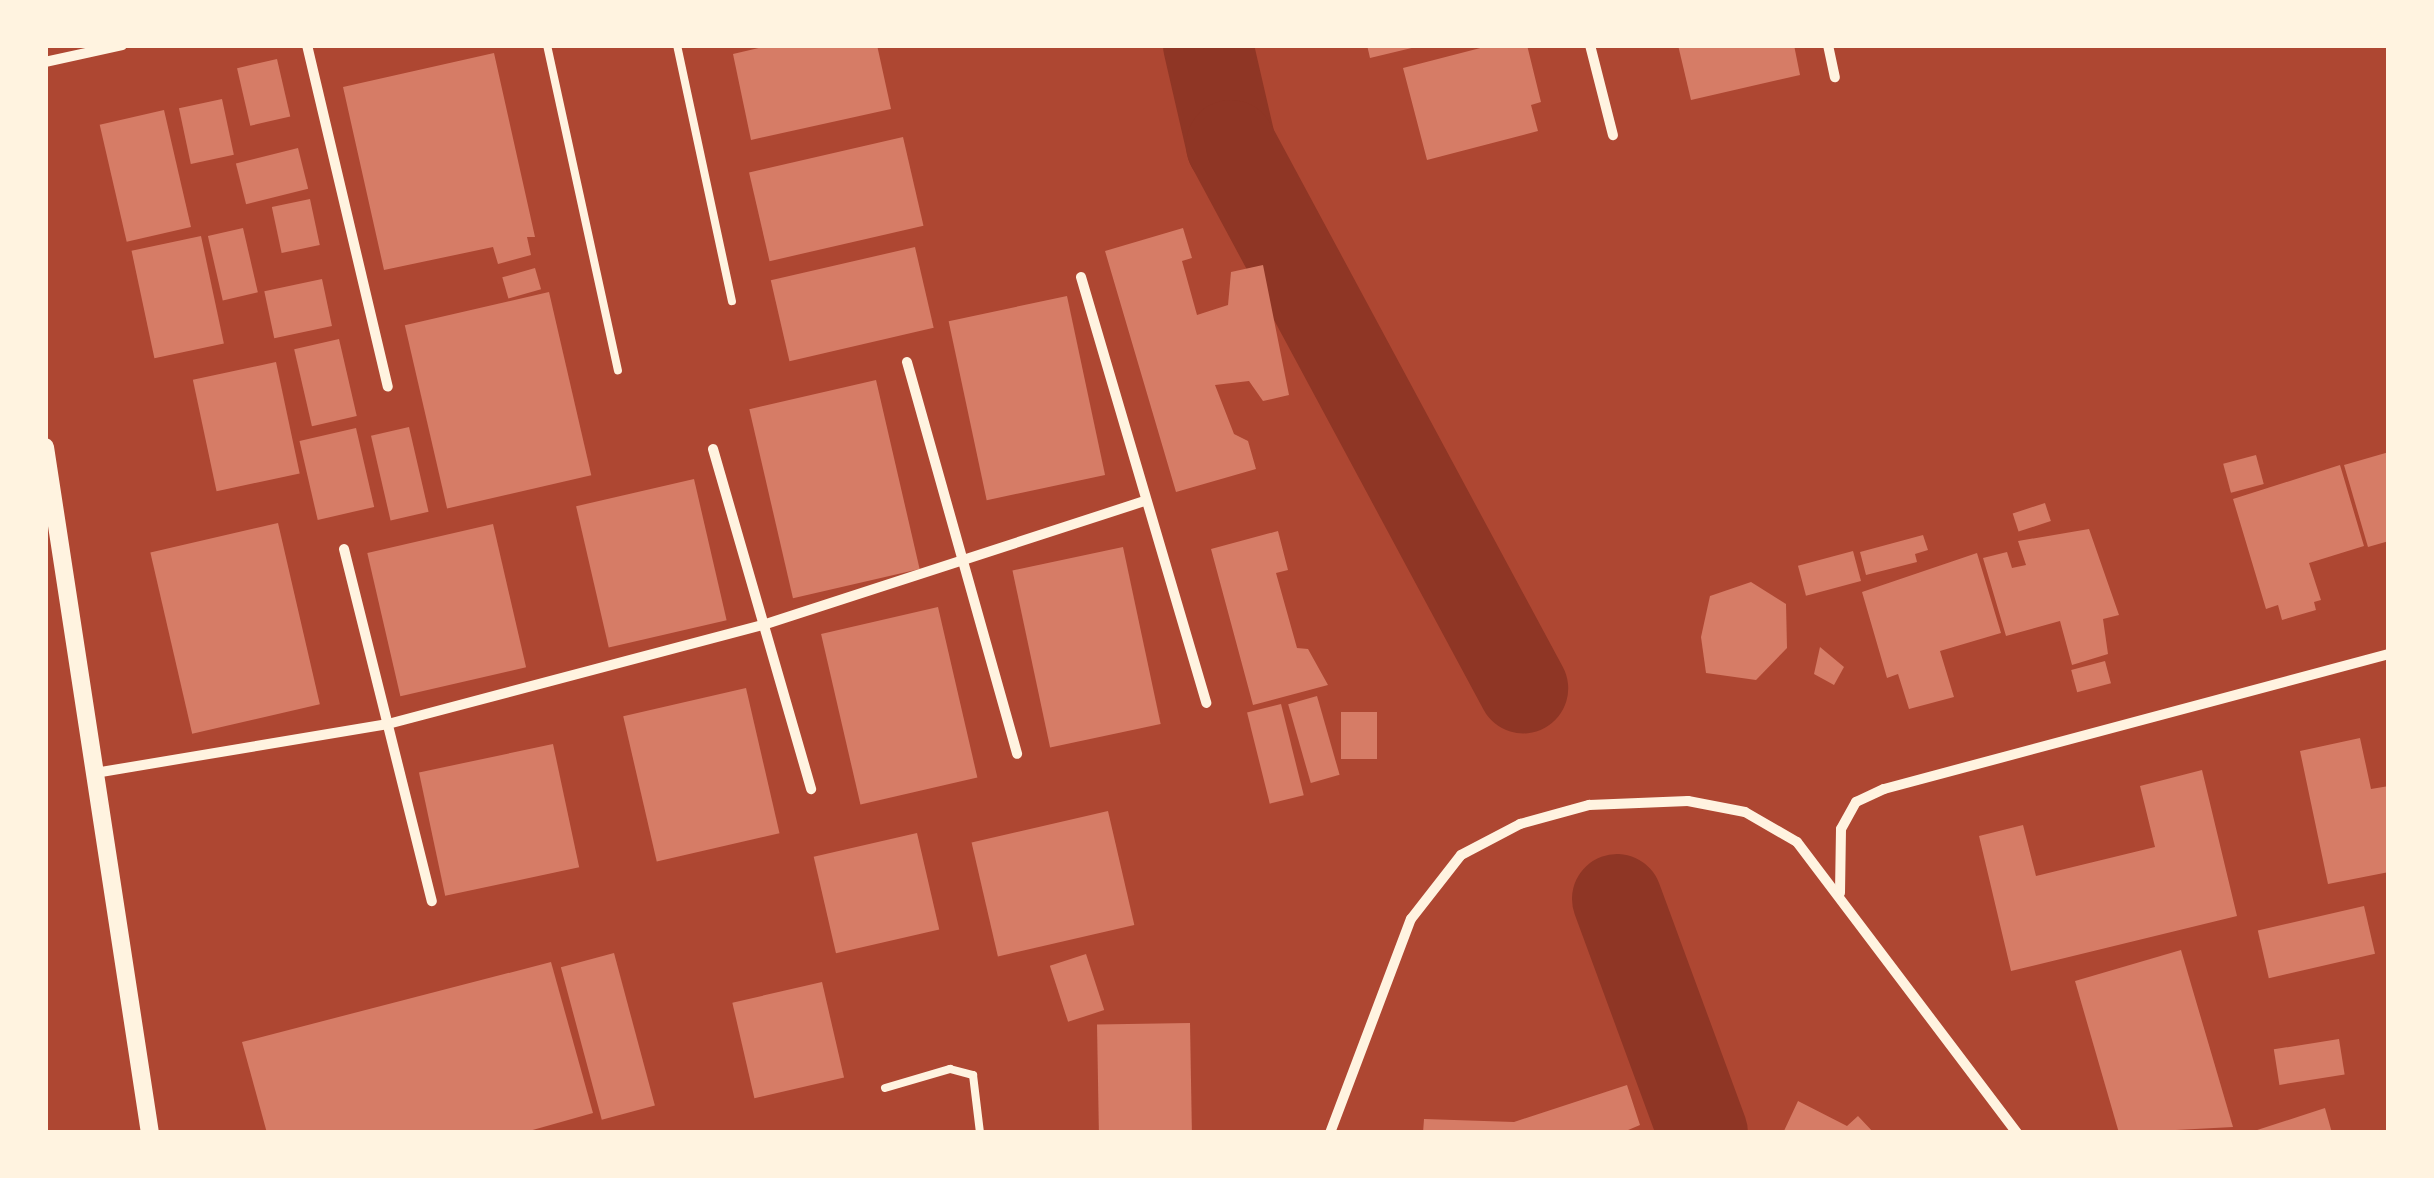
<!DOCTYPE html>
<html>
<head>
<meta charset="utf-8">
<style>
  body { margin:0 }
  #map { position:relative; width:2434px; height:1178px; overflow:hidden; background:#c8553d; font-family:Barlow,sans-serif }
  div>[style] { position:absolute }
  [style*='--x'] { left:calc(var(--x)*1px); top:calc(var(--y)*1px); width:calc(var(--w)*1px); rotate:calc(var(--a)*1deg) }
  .green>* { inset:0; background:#ae4732; transform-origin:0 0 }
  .river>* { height:90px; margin:-45px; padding:0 45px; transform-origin:45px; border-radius:45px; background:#8f3625 }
  .building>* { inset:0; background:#d67c66; transform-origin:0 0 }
  .service>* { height:8px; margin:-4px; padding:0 4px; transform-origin:4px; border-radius:4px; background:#fff3e0 }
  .minor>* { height:10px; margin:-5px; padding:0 5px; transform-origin:5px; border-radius:5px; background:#fff3e0 }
  .tertiary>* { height:18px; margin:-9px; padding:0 9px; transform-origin:9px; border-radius:9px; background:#fff3e0 }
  span { translate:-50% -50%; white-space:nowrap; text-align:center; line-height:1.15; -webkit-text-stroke:10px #fff3e0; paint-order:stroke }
  .frame { position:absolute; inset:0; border:48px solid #fff3e0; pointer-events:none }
</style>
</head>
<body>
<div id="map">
  <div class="green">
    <i style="left:45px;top:45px;width:2344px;height:1088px"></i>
  </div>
  <div class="river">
    <i style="--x:1208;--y:45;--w:103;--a:77"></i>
    <i style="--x:1231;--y:145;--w:617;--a:61.73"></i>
    <i style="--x:1617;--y:899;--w:249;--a:69.8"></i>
  </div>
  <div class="building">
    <i style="clip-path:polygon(772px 45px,877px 45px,891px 109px,751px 140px,733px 54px)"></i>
    <i style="clip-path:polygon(1367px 45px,1419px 45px,1420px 46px,1370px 58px)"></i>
    <i style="clip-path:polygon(1492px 45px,1527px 45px,1541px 102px,1531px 105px,1538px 131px,1427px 160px,1403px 68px)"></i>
    <i style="clip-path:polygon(1678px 45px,1794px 45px,1800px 75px,1691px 100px)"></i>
    <i style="clip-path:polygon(494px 53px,535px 237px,527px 237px,531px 255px,498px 264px,493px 247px,384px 270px,343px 87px)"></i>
    <i style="left:277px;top:59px;width:59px;height:41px;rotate:77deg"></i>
    <i style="left:222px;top:99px;width:57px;height:44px;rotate:78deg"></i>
    <i style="left:164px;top:110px;width:120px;height:66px;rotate:77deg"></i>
    <i style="left:903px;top:137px;width:91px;height:158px;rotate:77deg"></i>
    <i style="left:298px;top:148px;width:42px;height:64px;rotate:76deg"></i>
    <i style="left:310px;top:199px;width:47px;height:39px;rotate:78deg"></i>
    <i style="left:243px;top:228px;width:66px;height:36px;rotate:77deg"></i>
    <i style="clip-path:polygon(1183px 228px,1192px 258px,1182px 261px,1197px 315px,1228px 305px,1231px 272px,1263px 265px,1289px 395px,1263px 401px,1249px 381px,1215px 385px,1234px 434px,1248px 441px,1256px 469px,1176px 492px,1105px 251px)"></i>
    <i style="left:201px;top:236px;width:110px;height:71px;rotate:78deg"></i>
    <i style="left:915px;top:247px;width:83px;height:148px;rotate:77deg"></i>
    <i style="left:535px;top:268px;width:22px;height:34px;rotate:74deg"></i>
    <i style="left:322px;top:279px;width:48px;height:59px;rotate:78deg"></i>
    <i style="left:549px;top:292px;width:188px;height:148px;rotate:77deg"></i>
    <i style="left:1067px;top:296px;width:183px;height:121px;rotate:78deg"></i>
    <i style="left:339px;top:339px;width:79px;height:46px;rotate:77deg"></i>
    <i style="left:276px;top:362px;width:114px;height:85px;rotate:78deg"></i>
    <i style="left:876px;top:380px;width:194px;height:130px;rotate:77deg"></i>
    <i style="left:409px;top:427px;width:87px;height:39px;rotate:77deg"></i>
    <i style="left:356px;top:428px;width:81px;height:58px;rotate:77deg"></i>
    <i style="clip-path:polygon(2389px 452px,2389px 541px,2368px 547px,2344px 465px)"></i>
    <i style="left:2256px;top:455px;width:30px;height:34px;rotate:75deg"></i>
    <i style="clip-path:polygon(2340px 465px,2364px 546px,2309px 563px,2321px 600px,2314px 602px,2316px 610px,2282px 620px,2278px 605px,2266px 609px,2233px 499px)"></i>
    <i style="left:694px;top:479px;width:145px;height:121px;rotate:77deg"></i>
    <i style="left:2045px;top:503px;width:19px;height:34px;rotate:72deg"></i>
    <i style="left:278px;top:523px;width:186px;height:131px;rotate:77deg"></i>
    <i style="left:493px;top:524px;width:147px;height:129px;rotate:77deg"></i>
    <i style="clip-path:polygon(2089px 529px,2119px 615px,2103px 619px,2108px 654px,2072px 665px,2060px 621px,2006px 636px,1983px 558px,2007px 552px,2012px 568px,2026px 565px,2018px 541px)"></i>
    <i style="clip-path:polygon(1278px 531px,1288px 570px,1276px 573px,1297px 648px,1308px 649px,1328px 685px,1253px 705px,1211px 549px)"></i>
    <i style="clip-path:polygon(1923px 535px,1928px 550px,1915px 554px,1917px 562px,1866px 575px,1860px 552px)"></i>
    <i style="left:1123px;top:547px;width:181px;height:113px;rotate:78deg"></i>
    <i style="left:1853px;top:551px;width:31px;height:57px;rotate:75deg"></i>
    <i style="clip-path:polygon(1977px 553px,2001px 633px,1940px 651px,1954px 697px,1909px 709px,1898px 674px,1887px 678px,1862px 592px)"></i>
    <i style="clip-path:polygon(1751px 582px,1786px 604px,1787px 648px,1756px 680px,1706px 673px,1701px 637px,1710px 596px)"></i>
    <i style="left:938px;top:607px;width:175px;height:120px;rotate:77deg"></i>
    <i style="clip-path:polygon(1820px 647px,1844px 667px,1834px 685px,1814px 674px)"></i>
    <i style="left:2105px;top:661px;width:23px;height:35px;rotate:75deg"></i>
    <i style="left:746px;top:688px;width:149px;height:126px;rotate:77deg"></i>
    <i style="left:1317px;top:696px;width:82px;height:30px;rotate:74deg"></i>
    <i style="left:1281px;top:704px;width:94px;height:35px;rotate:76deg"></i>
    <i style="left:1341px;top:712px;width:36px;height:47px"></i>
    <i style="clip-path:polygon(2360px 738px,2371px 789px,2389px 786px,2389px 872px,2328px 884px,2300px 751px)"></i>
    <i style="left:553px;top:744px;width:126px;height:137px;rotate:78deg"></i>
    <i style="clip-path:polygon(2202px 770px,2237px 916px,2011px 971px,1979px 836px,2023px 825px,2036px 876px,2155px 847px,2140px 786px)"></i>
    <i style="left:1108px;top:811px;width:117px;height:140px;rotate:77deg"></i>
    <i style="left:917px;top:833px;width:99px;height:106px;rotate:77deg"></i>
    <i style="left:2364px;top:906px;width:49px;height:109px;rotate:77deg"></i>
    <i style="clip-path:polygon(2181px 950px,2233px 1127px,2119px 1133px,2075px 981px)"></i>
    <i style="left:614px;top:953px;width:158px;height:55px;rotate:75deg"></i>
    <i style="left:1086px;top:954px;width:59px;height:38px;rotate:72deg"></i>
    <i style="clip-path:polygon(551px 962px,593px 1113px,522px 1133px,267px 1133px,242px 1042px)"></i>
    <i style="left:822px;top:982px;width:98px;height:92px;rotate:77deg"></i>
    <i style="left:1190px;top:1023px;width:110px;height:93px;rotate:89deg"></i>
    <i style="left:2339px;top:1039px;width:36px;height:66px;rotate:81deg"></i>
    <i style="clip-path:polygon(1627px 1085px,1640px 1125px,1621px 1133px,1423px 1133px,1424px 1119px,1514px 1122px)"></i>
    <i style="clip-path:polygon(1798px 1101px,1847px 1126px,1858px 1116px,1874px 1133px,1783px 1133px)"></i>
    <i style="clip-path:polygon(2325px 1108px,2332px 1133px,2251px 1133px,2251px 1132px)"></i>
  </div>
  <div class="service">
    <i style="--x:547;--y:45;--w:333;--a:77.7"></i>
    <i style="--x:677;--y:45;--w:262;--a:77.9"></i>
    <i style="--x:885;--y:1088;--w:68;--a:-16.3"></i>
    <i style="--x:950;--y:1069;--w:24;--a:15"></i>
    <i style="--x:973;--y:1075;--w:58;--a:83.1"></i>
  </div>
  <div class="minor">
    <i style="--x:307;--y:45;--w:351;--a:76.7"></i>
    <i style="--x:1590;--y:45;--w:93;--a:75.7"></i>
    <i style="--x:1828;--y:45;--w:33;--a:78"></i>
    <i style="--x:45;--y:62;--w:79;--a:-12.4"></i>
    <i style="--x:1081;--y:277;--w:444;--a:73.6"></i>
    <i style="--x:907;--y:362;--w:407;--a:74.3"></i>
    <i style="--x:713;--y:449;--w:354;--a:73.9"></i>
    <i style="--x:344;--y:549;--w:363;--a:76"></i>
    <i style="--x:95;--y:773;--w:297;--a:-9.5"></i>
    <i style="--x:388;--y:724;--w:388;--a:-14.8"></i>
    <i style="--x:763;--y:625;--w:401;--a:-18"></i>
    <i style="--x:1840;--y:893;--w:64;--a:-89.1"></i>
    <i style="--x:1841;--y:829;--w:31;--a:-61"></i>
    <i style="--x:1856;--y:802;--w:31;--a:-25"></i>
    <i style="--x:1884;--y:789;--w:523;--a:-14.97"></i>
    <i style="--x:1330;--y:1133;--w:229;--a:-69.3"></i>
    <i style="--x:1411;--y:919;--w:81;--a:-52"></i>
    <i style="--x:1461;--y:855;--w:67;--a:-27.7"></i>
    <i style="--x:1520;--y:824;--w:72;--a:-15.4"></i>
    <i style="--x:1589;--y:805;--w:99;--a:-2.3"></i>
    <i style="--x:1688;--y:801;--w:58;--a:10.9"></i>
    <i style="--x:1745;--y:812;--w:60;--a:30"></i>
    <i style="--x:1797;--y:842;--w:365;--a:52.9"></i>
  </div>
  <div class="tertiary">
    <i style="--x:45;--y:447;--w:694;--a:81.3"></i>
  </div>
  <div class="frame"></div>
</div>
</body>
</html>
